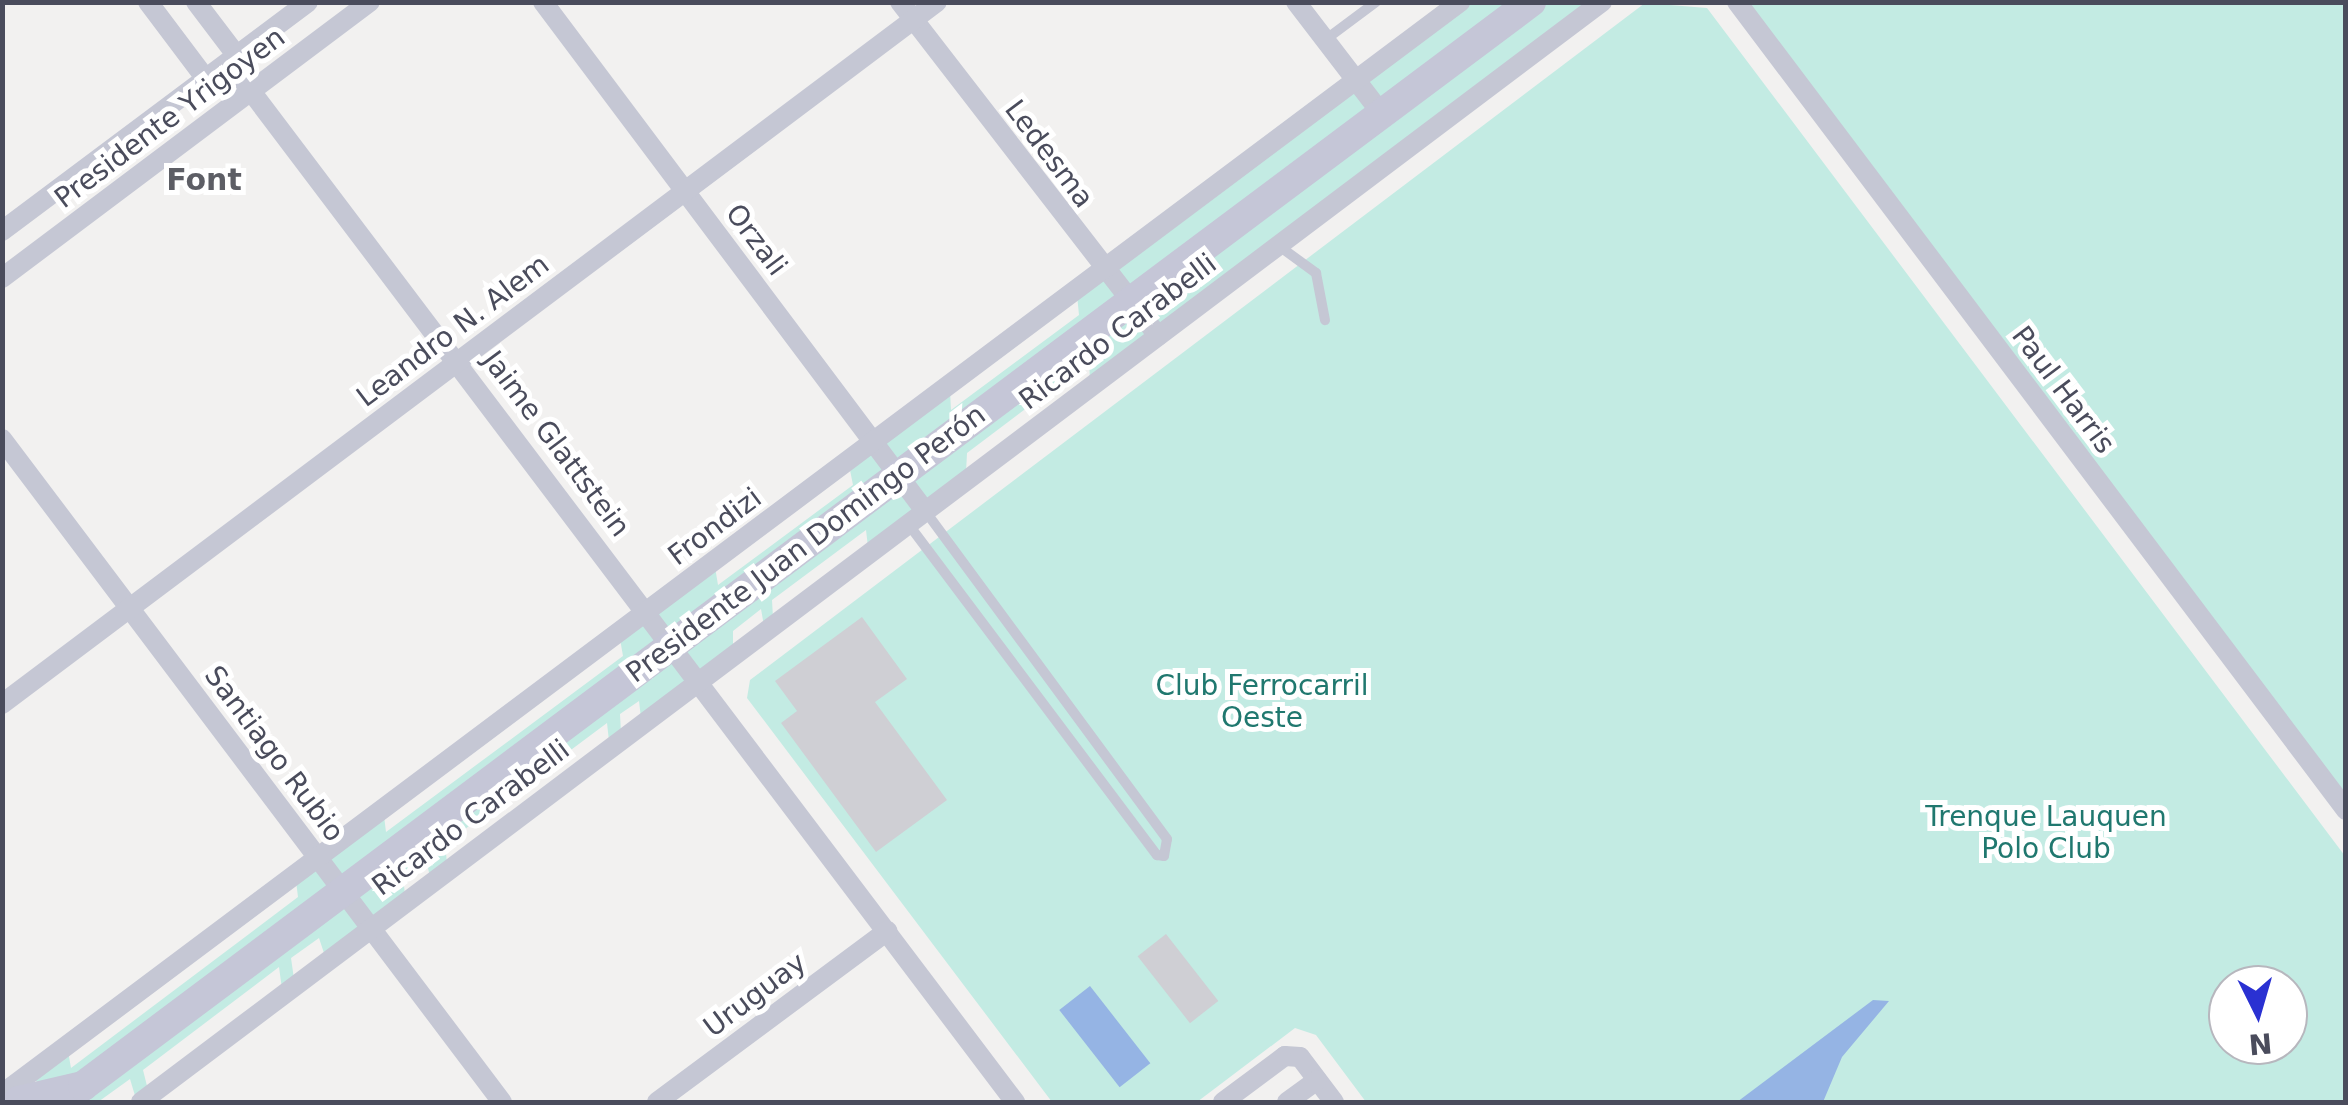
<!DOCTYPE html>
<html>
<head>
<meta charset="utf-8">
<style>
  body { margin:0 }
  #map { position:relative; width:2348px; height:1105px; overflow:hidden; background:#f2f1f0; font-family:"DejaVu Sans",sans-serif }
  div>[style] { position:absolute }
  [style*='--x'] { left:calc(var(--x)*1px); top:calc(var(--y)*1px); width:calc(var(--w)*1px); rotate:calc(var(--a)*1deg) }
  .green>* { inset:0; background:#c3ebe3 }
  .water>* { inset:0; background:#95b4e4; transform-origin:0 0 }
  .building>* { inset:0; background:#cfcfd4; transform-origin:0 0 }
  .service>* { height:10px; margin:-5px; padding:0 5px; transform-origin:5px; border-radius:5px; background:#c5c7d4 }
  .minor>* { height:20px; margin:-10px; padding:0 10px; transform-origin:10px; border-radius:10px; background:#c5c7d4 }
  .secondary>* { height:30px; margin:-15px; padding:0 15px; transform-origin:15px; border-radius:15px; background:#c5c6d7 }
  span { translate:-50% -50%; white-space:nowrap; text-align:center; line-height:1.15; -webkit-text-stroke:10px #fff; paint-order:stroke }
  .street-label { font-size:28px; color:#4a4c5c }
  .park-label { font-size:28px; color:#20786f }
  .neighbourhood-label { font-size:30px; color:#5d5e65; font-weight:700 }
  .frame { position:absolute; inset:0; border:5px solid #4a4c5c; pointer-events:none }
  .north { position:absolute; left:2208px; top:965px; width:100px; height:100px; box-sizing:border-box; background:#fff; border:2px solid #b7b7be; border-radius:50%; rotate:175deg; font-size:28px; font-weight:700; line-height:40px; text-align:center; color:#4a4c5c }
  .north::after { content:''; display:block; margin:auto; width:35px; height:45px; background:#2a31d2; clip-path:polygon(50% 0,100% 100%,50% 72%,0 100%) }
</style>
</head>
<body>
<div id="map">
  <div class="green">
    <i style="clip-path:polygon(1468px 3px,1517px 3px,79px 1079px,38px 1085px,36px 1080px,68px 1051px,71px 1068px,298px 897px,296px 881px,384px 816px,386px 832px,623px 656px,620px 639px,715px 567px,718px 585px,853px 485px,849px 465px,950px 391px,951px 410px,1079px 315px,1077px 295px)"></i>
    <i style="clip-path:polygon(1545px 3px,1593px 3px,1090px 381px,1089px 361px,967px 453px,966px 473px,868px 547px,866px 530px,772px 600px,773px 618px,764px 626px,761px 609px,733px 631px,733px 649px,641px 718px,639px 701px,620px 714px,621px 733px,609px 741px,607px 723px,445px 844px,447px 863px,430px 877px,426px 859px,403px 876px,405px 895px,325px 956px,319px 938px,291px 958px,294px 979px,282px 989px,279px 967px,143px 1070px,148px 1090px,136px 1099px,130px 1079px,98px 1102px,83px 1102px)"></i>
    <i style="clip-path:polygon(evenodd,1645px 3px,1707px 8px,2345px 856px,2345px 1102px,1366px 1102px,1316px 1035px,1295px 1028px,1197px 1102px,1052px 1102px,747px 698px,750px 680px,1645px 3px,2228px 985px,2288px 985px,2288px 1045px,2228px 1045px,2228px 985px)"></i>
    <i style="clip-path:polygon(1745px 3px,2345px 3px,2345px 794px)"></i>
  </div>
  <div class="water">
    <i style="left:1090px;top:986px;width:98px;height:39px;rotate:52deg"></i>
    <i style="clip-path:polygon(1873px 1000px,1889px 1001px,1842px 1057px,1823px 1102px,1737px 1102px)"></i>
  </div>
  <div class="building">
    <i style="clip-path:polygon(862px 617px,907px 679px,875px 702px,947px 800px,876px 852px,781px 723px,797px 711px,775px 681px)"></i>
    <i style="left:1166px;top:934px;width:85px;height:36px;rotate:52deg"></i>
  </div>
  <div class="service">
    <i style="--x:1325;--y:40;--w:64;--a:-36.7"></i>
    <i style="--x:1279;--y:246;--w:46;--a:36.1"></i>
    <i style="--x:1316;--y:273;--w:48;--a:79.2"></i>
    <i style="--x:909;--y:525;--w:413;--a:53.1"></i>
    <i style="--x:1157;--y:855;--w:7;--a:8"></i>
    <i style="--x:1164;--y:856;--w:17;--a:-80"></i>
    <i style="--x:1167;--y:839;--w:408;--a:-126.4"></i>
  </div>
  <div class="minor">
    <i style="--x:148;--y:2;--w:96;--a:53"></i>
    <i style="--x:196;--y:2;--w:68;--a:52.8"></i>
    <i style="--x:543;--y:2;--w:636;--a:53.11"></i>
    <i style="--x:900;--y:2;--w:422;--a:52.3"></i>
    <i style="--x:1296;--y:2;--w:141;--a:52.5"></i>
    <i style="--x:1737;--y:2;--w:1012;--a:52.99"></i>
    <i style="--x:229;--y:62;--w:1304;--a:52.92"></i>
    <i style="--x:2;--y:231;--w:382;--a:-36.8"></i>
    <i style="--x:2;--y:278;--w:460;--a:-36.9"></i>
    <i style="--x:2;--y:439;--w:830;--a:52.98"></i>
    <i style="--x:2;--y:704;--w:1169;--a:-36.9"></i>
    <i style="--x:2;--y:1094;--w:1822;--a:-36.83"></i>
    <i style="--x:141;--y:1102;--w:1829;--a:-36.98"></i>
    <i style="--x:657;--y:1102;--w:287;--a:-36.6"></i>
    <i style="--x:1223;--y:1102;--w:77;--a:-36.6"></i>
    <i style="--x:1285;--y:1056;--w:15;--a:4"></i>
    <i style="--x:1300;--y:1057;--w:56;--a:52.9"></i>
    <i style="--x:1287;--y:1102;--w:37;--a:-36"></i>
  </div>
  <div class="secondary">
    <i style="--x:18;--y:1101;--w:67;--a:-13"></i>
    <i style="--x:83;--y:1086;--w:1809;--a:-36.82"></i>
  </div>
  <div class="street-label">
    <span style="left:170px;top:118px;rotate:-37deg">Presidente Yrigoyen</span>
    <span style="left:1049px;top:154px;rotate:53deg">Ledesma</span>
    <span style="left:756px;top:240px;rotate:53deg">Orzali</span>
    <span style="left:453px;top:331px;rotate:-37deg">Leandro N. Alem</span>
    <span style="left:1118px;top:332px;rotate:-37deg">Ricardo Carabelli</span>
    <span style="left:2063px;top:390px;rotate:53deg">Paul Harris</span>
    <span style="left:556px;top:444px;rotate:53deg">Jaime Glattstein</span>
    <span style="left:715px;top:527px;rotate:-37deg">Frondizi</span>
    <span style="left:806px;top:544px;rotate:-37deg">Presidente Juan Domingo Perón</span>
    <span style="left:274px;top:754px;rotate:53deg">Santiago Rubio</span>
    <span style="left:471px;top:818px;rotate:-37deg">Ricardo Carabelli</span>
    <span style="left:755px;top:995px;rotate:-37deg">Uruguay</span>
  </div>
  <div class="park-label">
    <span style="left:1262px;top:702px">Club Ferrocarril<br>Oeste</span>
    <span style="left:2046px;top:833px">Trenque Lauquen<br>Polo Club</span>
  </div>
  <div class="neighbourhood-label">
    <span style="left:204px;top:180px">Font</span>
  </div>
  <div class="frame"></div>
  <div class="north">N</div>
</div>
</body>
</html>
